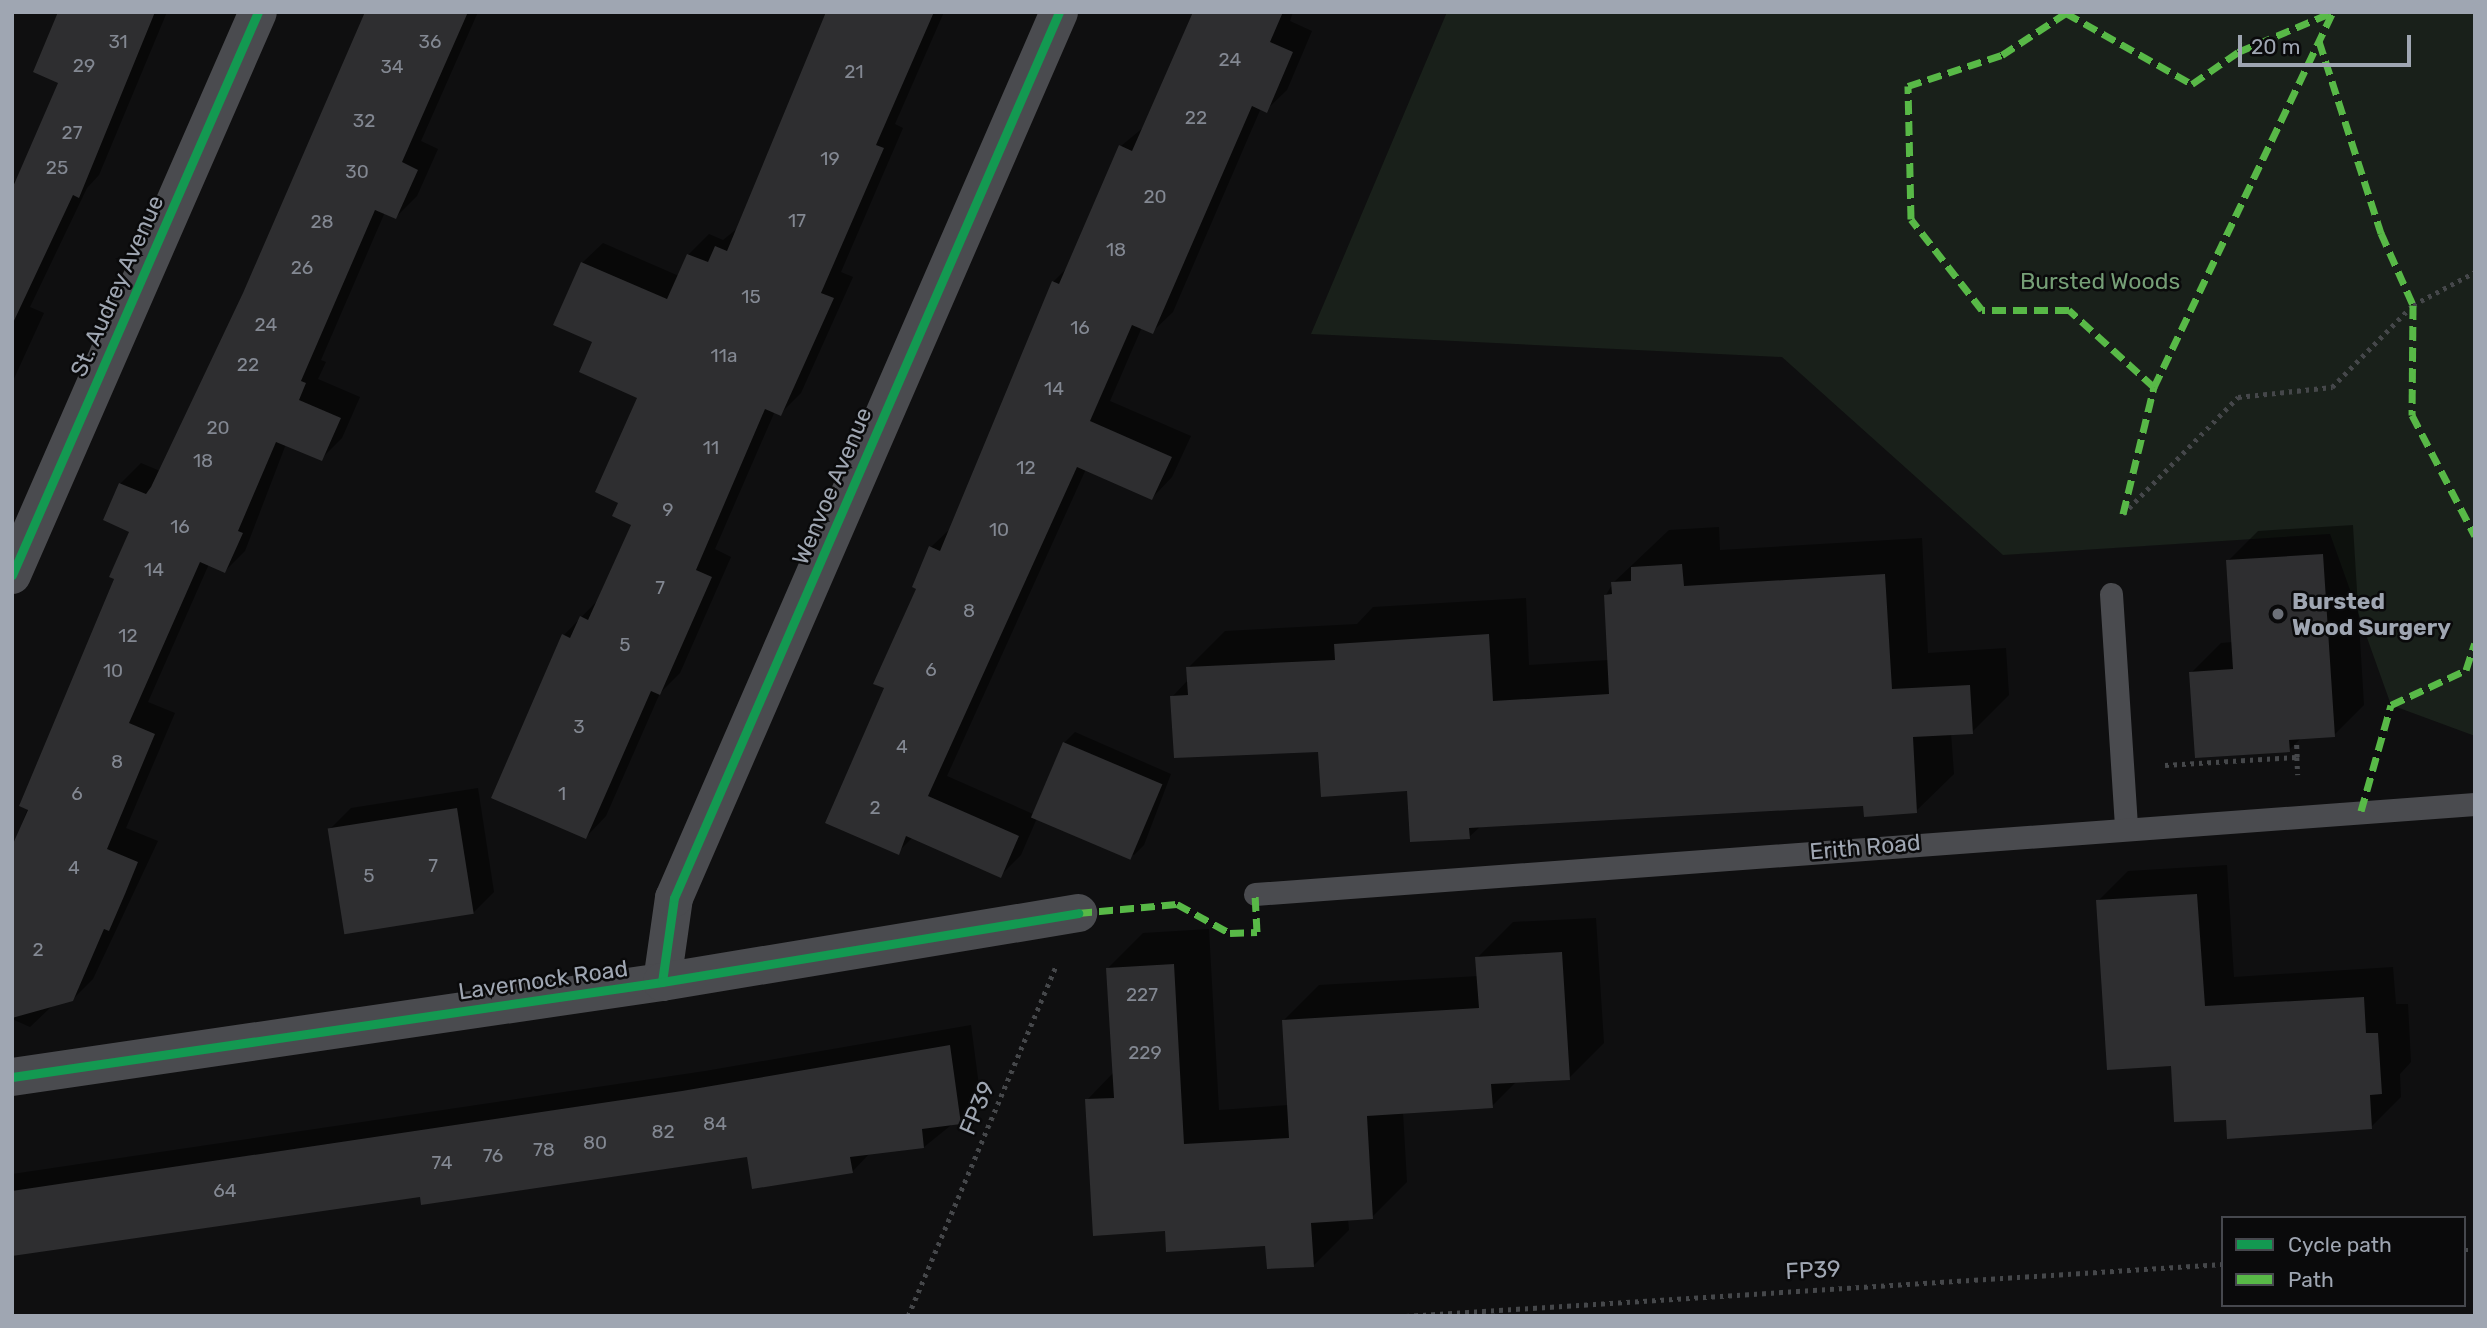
<!DOCTYPE html>
<html>
<head>
<meta charset="utf-8">
<style>
  body { margin:0 }
  #map { position:relative; width:2487px; height:1328px; overflow:hidden; background:#0f0f10; font-family:Rubik,sans-serif }
  div>[style] { position:absolute }
  [style*='--x'] { left:calc(var(--x)*1px); top:calc(var(--y)*1px); width:calc(var(--w)*1px); rotate:calc(var(--a)*1deg) }
  .green>* { inset:0; background:#19201a }
  .shadow>* { inset:0; background:#0007 }
  .building>* { inset:0; background:#2e2e30; transform-origin:0 0 }
  .path>* { height:4.5px; margin-top:-2.25px; transform-origin:0; background:repeating-linear-gradient(90deg,#45474a 0 3.5px,transparent 0 8.5px) }
  .service>* { height:23px; margin:-11.5px; padding:0 11.5px; transform-origin:11.5px; border-radius:11.5px; background:#4a4b4f }
  .minor>* { height:38px; margin:-19px; padding:0 19px; transform-origin:19px; border-radius:19px; background:#4a4b4f }
  .quiet>* { height:7px; margin-top:-3.5px; transform-origin:0; background:repeating-linear-gradient(90deg,#58b947 0 14px,transparent 0 21px) }
  .cycleway>* { height:9px; margin:-4.5px; padding:0 4.5px; transform-origin:4.5px; border-radius:4.5px; background:#139951 }
  .dots>* { width:19px; height:19px; translate:-50% -50%; box-sizing:border-box; border:4px solid #0a0a0b; border-radius:50% }
  span { translate:-50% -50%; white-space:nowrap; text-align:center; line-height:1.15; -webkit-text-stroke:5px #0a0a0b; paint-order:stroke }
  .number-label { font-size:19px; color:#838892 }
  .number-label span { -webkit-text-stroke-width:0 }
  .park-label { font-size:23px; color:#759e76 }
  .street-label { font-size:23px; color:#9fa6b2 }
  .poi-label { font-size:23px; color:#9fa6b2; font-weight:700 }
  .left { translate:0 -50%; text-align:left }
  .frame { position:absolute; inset:0; border:14px solid #9fa6b2; pointer-events:none }
  .legend { position:absolute; left:2221px; top:1216px; width:245px; height:91px; box-sizing:border-box; background:#0a0a0b; border:2px solid #46484e; margin:0; padding:9px 12px; list-style:none; font-size:21px; color:#9fa6b2 }
  .legend li { display:flex; align-items:center; gap:14px; height:35px }
  .legend b { width:35px; border:2px solid #46484e }
  .scale { position:absolute; left:2238px; top:35px; width:173px; height:32px; box-sizing:border-box; border:4px solid #9fa6b2; border-top:0; padding-left:9px; font-size:21px; line-height:24px; white-space:nowrap; color:#9fa6b2; -webkit-text-stroke:5px #0a0a0b; paint-order:stroke }
</style>
</head>
<body>
<div id="map">
  <div class="green">
    <i style="clip-path:polygon(1447px 12px,2475px 12px,2475px 736px,2391px 705px,2330px 534px,2003px 555px,1782px 357px,1311px 334px)"></i>
  </div>
  <div class="shadow">
    <i style="clip-path:polygon(60px 12px,167px 12px,99px 175px,87px 188px,30px 307px,44px 313px,12px 383px,12px 180px,17px 182px,60px 82px)"></i>
    <i style="clip-path:polygon(367px 12px,478px 12px,421px 141px,438px 149px,417px 196px,396px 217px,385px 212px,321px 360px,326px 362px,318px 379px,360px 397px,342px 438px,321px 459px,286px 444px,245px 551px,225px 571px,209px 564px,148px 702px,175px 713px,126px 828px,158px 841px,93px 979px,72px 1000px,51px 1007px,30px 1027px,12px 1019px,12px 850px,132px 531px,120px 484px,141px 463px,160px 471px,244px 294px)"></i>
    <i style="clip-path:polygon(829px 12px,944px 12px,895px 124px,903px 128px,841px 272px,853px 277px,801px 393px,781px 413px,775px 411px,715px 549px,731px 557px,680px 673px,660px 693px,606px 816px,586px 837px,564px 635px,599px 599px,633px 524px,620px 502px,640px 397px,595px 341px,582px 263px,603px 243px,679px 276px,688px 255px,709px 234px,723px 240px,739px 227px)"></i>
    <i style="clip-path:polygon(1195px 12px,1293px 12px,1290px 21px,1312px 31px,1287px 90px,1266px 110px,1261px 108px,1173px 312px,1152px 332px,1142px 327px,1110px 401px,1191px 436px,1172px 477px,1152px 498px,1086px 469px,947px 776px,1033px 814px,1064px 743px,1075px 732px,1171px 774px,1144px 845px,1134px 855px,1037px 818px,1021px 855px,1000px 876px,913px 837px,898px 852px,886px 687px,931px 547px,952px 527px,1053px 282px,1068px 267px,1121px 146px,1144px 127px)"></i>
    <i style="clip-path:polygon(2353px 525px,2364px 705px,2334px 735px,2302px 737px,2289px 750px,2191px 673px,2221px 643px,2233px 642px,2228px 561px,2258px 531px)"></i>
    <i style="clip-path:polygon(1719px 527px,1720px 550px,1922px 538px,1928px 653px,2006px 648px,2009px 695px,1972px 732px,1951px 733px,1954px 774px,1916px 811px,1865px 804px,1481px 826px,1469px 837px,1409px 790px,1320px 750px,1172px 697px,1188px 680px,1188px 668px,1225px 631px,1357px 624px,1373px 607px,1526px 598px,1529px 665px,1609px 660px,1606px 595px,1613px 583px,1669px 530px)"></i>
    <i style="clip-path:polygon(478px 788px,494px 892px,473px 913px,330px 829px,351px 808px)"></i>
    <i style="clip-path:polygon(2227px 865px,2234px 977px,2393px 967px,2396px 1004px,2408px 1004px,2411px 1062px,2400px 1074px,2401px 1097px,2371px 1127px,2228px 1118px,2172px 1064px,2098px 901px,2128px 871px)"></i>
    <i style="clip-path:polygon(1596px 918px,1604px 1043px,1569px 1078px,1518px 1080px,1492px 1106px,1403px 1112px,1407px 1182px,1372px 1217px,1348px 1219px,1349px 1230px,1314px 1265px,1267px 1244px,1167px 1229px,1087px 1100px,1114px 1072px,1108px 968px,1143px 933px,1209px 929px,1219px 1110px,1289px 1105px,1284px 1020px,1319px 985px,1479px 976px,1477px 958px,1513px 922px)"></i>
    <i style="clip-path:polygon(971px 1025px,981px 1101px,924px 1147px,870px 1153px,852px 1172px,749px 1155px,422px 1195px,12px 1255px,12px 1174px,705px 1071px)"></i>
  </div>
  <div class="building">
    <i style="clip-path:polygon(58px 12px,155px 12px,79px 198px,73px 195px,12px 325px,12px 189px,58px 83px,33px 72px)"></i>
    <i style="clip-path:polygon(365px 12px,468px 12px,402px 162px,418px 170px,396px 219px,375px 210px,301px 381px,306px 383px,299px 400px,341px 418px,322px 461px,276px 442px,238px 531px,243px 533px,225px 573px,200px 562px,129px 723px,155px 734px,107px 849px,138px 862px,125px 894px,109px 931px,104px 929px,73px 1001px,12px 1018px,12px 846px,28px 810px,19px 806px,114px 579px,109px 577px,129px 532px,103px 520px,119px 483px,146px 494px,151px 487px,243px 293px)"></i>
    <i style="clip-path:polygon(826px 12px,934px 12px,876px 145px,884px 148px,821px 293px,834px 298px,781px 416px,765px 409px,696px 570px,712px 577px,660px 695px,651px 691px,586px 839px,491px 798px,562px 634px,570px 638px,580px 616px,588px 620px,631px 525px,612px 516px,618px 503px,595px 492px,637px 398px,579px 372px,592px 342px,553px 325px,581px 262px,667px 299px,687px 254px,708px 262px,715px 246px,727px 251px)"></i>
    <i style="clip-path:polygon(1193px 12px,1283px 12px,1270px 42px,1293px 52px,1267px 113px,1252px 106px,1153px 334px,1132px 325px,1090px 421px,1172px 457px,1152px 500px,1077px 467px,928px 796px,1019px 836px,1001px 878px,906px 836px,899px 855px,825px 823px,884px 688px,873px 684px,916px 589px,912px 587px,929px 546px,940px 551px,1052px 281px,1059px 284px,1119px 145px,1132px 151px)"></i>
    <i style="clip-path:polygon(2323px 554px,2335px 737px,2289px 740px,2290px 752px,2195px 758px,2189px 672px,2233px 669px,2226px 560px)"></i>
    <i style="clip-path:polygon(1682px 564px,1684px 586px,1885px 574px,1892px 689px,1970px 685px,1973px 734px,1913px 737px,1917px 813px,1864px 817px,1863px 806px,1699px 815px,1469px 828px,1470px 839px,1410px 842px,1407px 791px,1321px 797px,1318px 752px,1174px 758px,1170px 696px,1188px 695px,1186px 667px,1335px 660px,1334px 644px,1489px 634px,1493px 701px,1609px 694px,1604px 595px,1612px 594px,1611px 582px,1631px 581px,1631px 567px)"></i>
    <i style="left:1063px;top:742px;width:108px;height:82px;rotate:23deg"></i>
    <i style="left:457px;top:808px;width:107px;height:131px;rotate:81deg"></i>
    <i style="clip-path:polygon(2197px 894px,2205px 1006px,2364px 997px,2366px 1033px,2378px 1033px,2382px 1094px,2370px 1095px,2372px 1129px,2227px 1139px,2226px 1120px,2174px 1122px,2171px 1066px,2107px 1070px,2096px 900px)"></i>
    <i style="clip-path:polygon(1562px 952px,1570px 1080px,1491px 1084px,1493px 1108px,1367px 1116px,1373px 1219px,1311px 1223px,1314px 1267px,1267px 1269px,1265px 1246px,1166px 1252px,1165px 1231px,1093px 1236px,1085px 1099px,1114px 1098px,1106px 968px,1174px 964px,1184px 1144px,1289px 1138px,1282px 1020px,1479px 1008px,1475px 957px)"></i>
    <i style="clip-path:polygon(950px 1045px,961px 1124px,922px 1129px,924px 1148px,850px 1157px,853px 1173px,752px 1189px,747px 1157px,421px 1205px,420px 1197px,12px 1256px,12px 1191px,682px 1091px)"></i>
  </div>
  <div class="path">
    <i style="--x:2123;--y:514;--w:164;--a:-45.5"></i>
    <i style="--x:2238;--y:397;--w:95;--a:-6.1"></i>
    <i style="--x:2332;--y:387;--w:115;--a:-45.4"></i>
    <i style="--x:2413;--y:305;--w:70;--a:-28"></i>
    <i style="--x:2297;--y:757;--w:18;--a:87"></i>
    <i style="--x:2165;--y:765;--w:132;--a:-3.5"></i>
    <i style="--x:2297;--y:757;--w:17;--a:-93"></i>
    <i style="--x:2464;--y:1250;--w:11;--a:0"></i>
    <i style="--x:908;--y:1316;--w:378;--a:-67.1"></i>
    <i style="--x:1406;--y:1316;--w:819;--a:-3.64"></i>
  </div>
  <div class="service">
    <i style="--x:2111;--y:594;--w:233;--a:86.3"></i>
    <i style="--x:1255;--y:894;--w:1223;--a:-4.22"></i>
  </div>
  <div class="minor">
    <i style="--x:12;--y:575;--w:614;--a:-66.4"></i>
    <i style="--x:662;--y:982;--w:85;--a:-81.9"></i>
    <i style="--x:674;--y:898;--w:966;--a:-66.51"></i>
    <i style="--x:12;--y:1077;--w:657;--a:-8.32"></i>
    <i style="--x:662;--y:982;--w:422;--a:-9.4"></i>
  </div>
  <div class="quiet">
    <i style="--x:2319;--y:41;--w:202;--a:72.1"></i>
    <i style="--x:2381;--y:233;--w:79;--a:66"></i>
    <i style="--x:2413;--y:305;--w:110;--a:90.5"></i>
    <i style="--x:2412;--y:415;--w:136;--a:62.5"></i>
    <i style="--x:2154;--y:387;--w:416;--a:-64.5"></i>
    <i style="--x:2123;--y:514;--w:131;--a:-76.3"></i>
    <i style="--x:2154;--y:387;--w:115;--a:-137.8"></i>
    <i style="--x:2069;--y:310;--w:87;--a:180"></i>
    <i style="--x:1982;--y:310;--w:115;--a:-128"></i>
    <i style="--x:1911;--y:219;--w:133;--a:-91.3"></i>
    <i style="--x:1908;--y:86;--w:99;--a:-18.3"></i>
    <i style="--x:2002;--y:55;--w:77;--a:-33.3"></i>
    <i style="--x:2066;--y:13;--w:145;--a:29.4"></i>
    <i style="--x:2192;--y:84;--w:56;--a:-34.8"></i>
    <i style="--x:2238;--y:52;--w:103;--a:-22.8"></i>
    <i style="--x:2361;--y:811;--w:110;--a:-74.2"></i>
    <i style="--x:2391;--y:705;--w:83;--a:-25"></i>
    <i style="--x:2466;--y:670;--w:28;--a:-72"></i>
    <i style="--x:1078;--y:913;--w:99;--a:-5.2"></i>
    <i style="--x:1177;--y:904;--w:60;--a:28.7"></i>
    <i style="--x:1230;--y:933;--w:27;--a:-2"></i>
    <i style="--x:1257;--y:932;--w:38;--a:-93"></i>
  </div>
  <div class="cycleway">
    <i style="--x:12;--y:575;--w:614;--a:-66.4"></i>
    <i style="--x:662;--y:982;--w:85;--a:-81.9"></i>
    <i style="--x:674;--y:898;--w:966;--a:-66.51"></i>
    <i style="--x:12;--y:1077;--w:657;--a:-8.32"></i>
    <i style="--x:662;--y:982;--w:422;--a:-9.4"></i>
  </div>
  <div class="dots">
    <i style="left:2278px;top:614px;background:#6d7179"></i>
  </div>
  <div class="number-label">
    <span style="left:118px;top:42px">31</span>
    <span style="left:430px;top:42px">36</span>
    <span style="left:1230px;top:60px">24</span>
    <span style="left:84px;top:66px">29</span>
    <span style="left:392px;top:67px">34</span>
    <span style="left:854px;top:72px">21</span>
    <span style="left:1196px;top:118px">22</span>
    <span style="left:364px;top:121px">32</span>
    <span style="left:72px;top:133px">27</span>
    <span style="left:830px;top:159px">19</span>
    <span style="left:57px;top:168px">25</span>
    <span style="left:357px;top:172px">30</span>
    <span style="left:1155px;top:197px">20</span>
    <span style="left:797px;top:221px">17</span>
    <span style="left:322px;top:222px">28</span>
    <span style="left:1116px;top:250px">18</span>
    <span style="left:302px;top:268px">26</span>
    <span style="left:751px;top:297px">15</span>
    <span style="left:266px;top:325px">24</span>
    <span style="left:1080px;top:328px">16</span>
    <span style="left:724px;top:356px">11a</span>
    <span style="left:248px;top:365px">22</span>
    <span style="left:1054px;top:389px">14</span>
    <span style="left:218px;top:428px">20</span>
    <span style="left:711px;top:448px">11</span>
    <span style="left:203px;top:461px">18</span>
    <span style="left:1026px;top:468px">12</span>
    <span style="left:668px;top:510px">9</span>
    <span style="left:180px;top:527px">16</span>
    <span style="left:999px;top:530px">10</span>
    <span style="left:154px;top:570px">14</span>
    <span style="left:660px;top:588px">7</span>
    <span style="left:969px;top:611px">8</span>
    <span style="left:128px;top:636px">12</span>
    <span style="left:625px;top:645px">5</span>
    <span style="left:931px;top:670px">6</span>
    <span style="left:113px;top:671px">10</span>
    <span style="left:579px;top:727px">3</span>
    <span style="left:902px;top:747px">4</span>
    <span style="left:117px;top:762px">8</span>
    <span style="left:77px;top:794px">6</span>
    <span style="left:562px;top:794px">1</span>
    <span style="left:875px;top:808px">2</span>
    <span style="left:433px;top:866px">7</span>
    <span style="left:74px;top:868px">4</span>
    <span style="left:369px;top:876px">5</span>
    <span style="left:38px;top:950px">2</span>
    <span style="left:1142px;top:995px">227</span>
    <span style="left:1145px;top:1053px">229</span>
    <span style="left:715px;top:1124px">84</span>
    <span style="left:663px;top:1132px">82</span>
    <span style="left:595px;top:1143px">80</span>
    <span style="left:544px;top:1150px">78</span>
    <span style="left:493px;top:1156px">76</span>
    <span style="left:442px;top:1163px">74</span>
    <span style="left:225px;top:1191px">64</span>
  </div>
  <div class="park-label">
    <span style="left:2100px;top:281px">Bursted Woods</span>
  </div>
  <div class="street-label">
    <span style="left:117px;top:286px;rotate:-66deg">St. Audrey Avenue</span>
    <span style="left:832px;top:486px;rotate:-67deg">Wenvoe Avenue</span>
    <span style="left:1865px;top:847px;rotate:-5deg">Erith Road</span>
    <span style="left:543px;top:980px;rotate:-8deg">Lavernock Road</span>
    <span style="left:977px;top:1108px;rotate:-67deg">FP39</span>
    <span style="left:1813px;top:1270px;rotate:-3deg">FP39</span>
  </div>
  <div class="poi-label">
    <span class="left" style="left:2292px;top:614px">Bursted<br>Wood Surgery</span>
  </div>
  <div class="frame"></div>
  <ul class="legend">
  <li><b style="height:9px;background:#139951"></b>Cycle path</li>
  <li><b style="height:9px;background:#58b947"></b>Path</li>
  </ul>
  <div class="scale">20 m</div>
</div>
</body>
</html>
